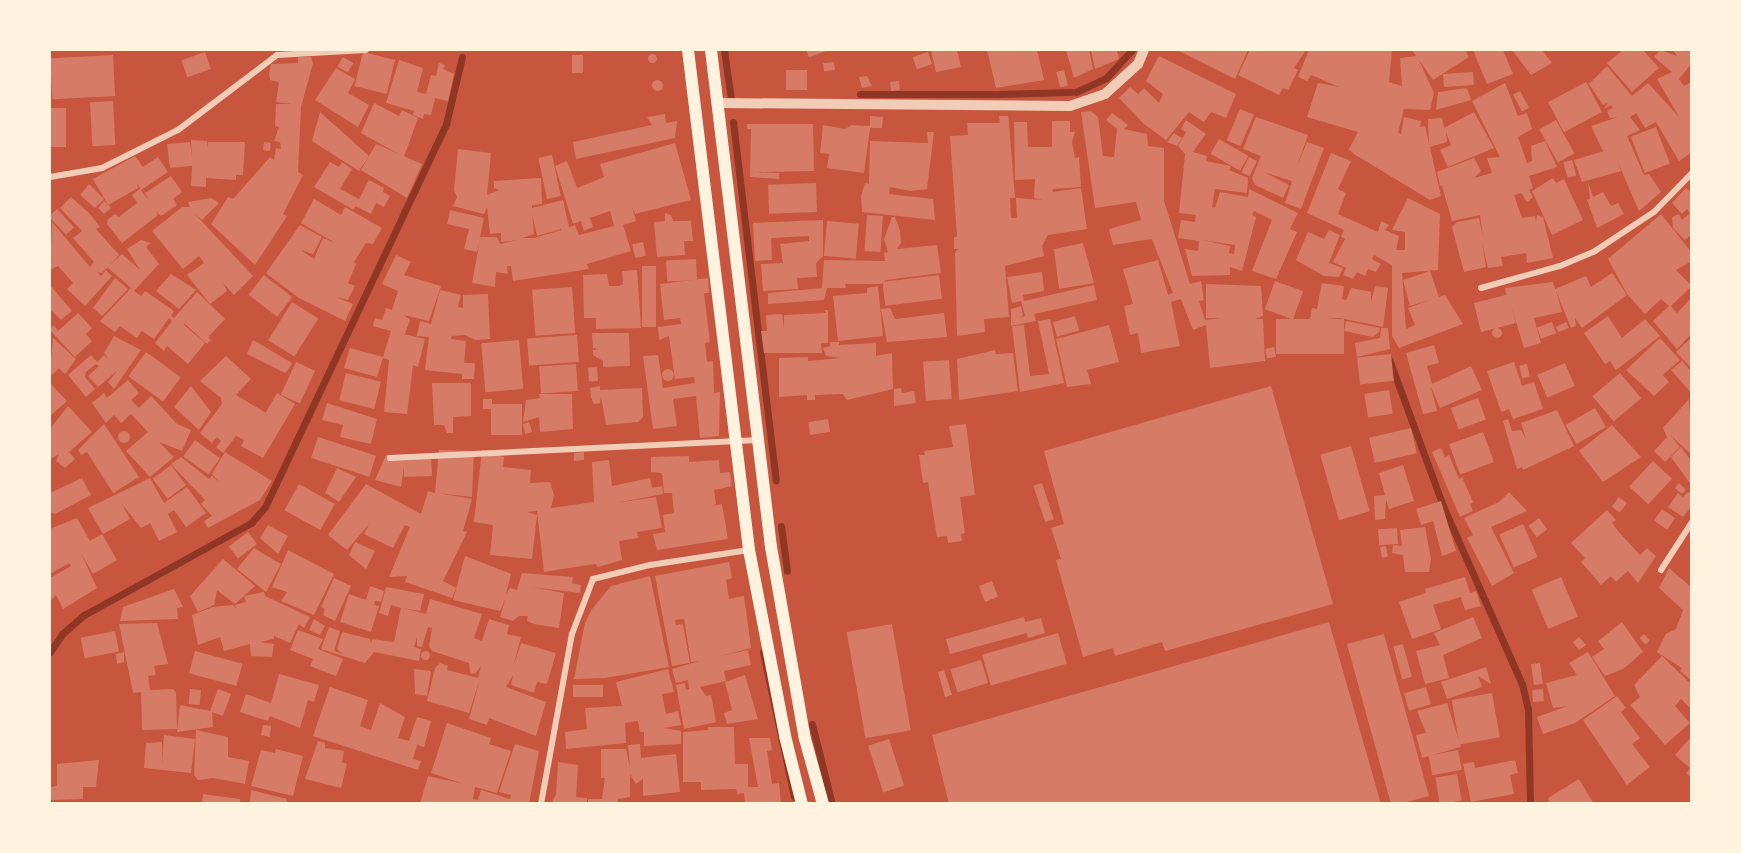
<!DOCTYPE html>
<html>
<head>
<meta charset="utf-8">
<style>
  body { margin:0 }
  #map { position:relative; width:1741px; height:853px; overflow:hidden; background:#c8553d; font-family:Roboto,sans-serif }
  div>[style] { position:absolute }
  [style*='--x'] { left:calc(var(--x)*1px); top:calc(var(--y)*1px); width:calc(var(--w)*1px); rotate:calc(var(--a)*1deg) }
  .stream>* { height:7px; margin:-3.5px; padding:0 3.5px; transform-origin:3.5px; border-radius:3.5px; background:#8f3625 }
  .building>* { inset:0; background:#d67c66; transform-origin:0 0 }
  .round { border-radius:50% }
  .minor>* { height:6px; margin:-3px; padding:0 3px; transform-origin:3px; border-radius:3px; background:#f1ccb7 }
  .tertiary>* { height:10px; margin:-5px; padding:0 5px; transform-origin:5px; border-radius:5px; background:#f1ccb7 }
  .secondary>* { height:12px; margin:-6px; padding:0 6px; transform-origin:6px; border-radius:6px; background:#fff3e0 }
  span { translate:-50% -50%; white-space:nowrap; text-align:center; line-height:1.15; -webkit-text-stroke:4.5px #fff3e0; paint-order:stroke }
  .frame { position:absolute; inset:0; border:51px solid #fff3e0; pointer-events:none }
</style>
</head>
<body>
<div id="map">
  <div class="stream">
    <i style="--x:724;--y:50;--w:49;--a:81.9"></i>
    <i style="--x:1076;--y:92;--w:33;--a:-25"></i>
    <i style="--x:1106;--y:78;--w:38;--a:-47"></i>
    <i style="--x:860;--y:94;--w:132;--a:0"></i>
    <i style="--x:996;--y:94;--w:75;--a:-1.5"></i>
    <i style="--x:733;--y:122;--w:361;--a:83.2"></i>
    <i style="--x:1389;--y:359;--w:157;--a:69.8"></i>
    <i style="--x:1443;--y:506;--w:195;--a:66.1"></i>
    <i style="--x:1522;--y:684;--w:27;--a:77"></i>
    <i style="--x:1528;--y:710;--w:94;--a:88.8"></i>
    <i style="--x:781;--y:526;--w:45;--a:82.4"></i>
    <i style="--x:50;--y:652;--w:22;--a:-56"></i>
    <i style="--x:62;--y:634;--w:29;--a:-41"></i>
    <i style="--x:84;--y:615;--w:191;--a:-28.9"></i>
    <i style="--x:251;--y:523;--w:21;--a:-49"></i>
    <i style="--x:265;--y:507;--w:424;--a:-64.7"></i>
    <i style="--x:446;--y:124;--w:69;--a:-76.6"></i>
    <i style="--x:763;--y:652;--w:148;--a:77.9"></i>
    <i style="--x:812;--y:724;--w:82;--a:76"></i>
  </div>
  <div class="building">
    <i style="clip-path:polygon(806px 50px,829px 50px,809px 57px)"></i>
    <i style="clip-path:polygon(931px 50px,957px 50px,961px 67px,936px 72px)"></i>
    <i style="clip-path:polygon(987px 50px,1037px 50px,1044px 80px,996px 88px)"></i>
    <i style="clip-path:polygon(1066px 50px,1089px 50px,1093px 69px,1074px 78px)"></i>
    <i style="clip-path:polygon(1091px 50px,1117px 50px,1119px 59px,1095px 69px)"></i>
    <i style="clip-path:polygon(1177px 50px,1248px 50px,1235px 79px)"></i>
    <i style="clip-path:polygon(1250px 50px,1306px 50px,1294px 68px,1298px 70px,1288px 90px,1283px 88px,1279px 95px,1238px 75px)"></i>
    <i style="clip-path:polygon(1309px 50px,1392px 50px,1389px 82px,1402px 86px,1400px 58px,1417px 56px,1434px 93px,1430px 110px,1404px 109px,1398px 133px,1401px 134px,1404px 117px,1421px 121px,1420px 127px,1425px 126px,1441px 196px,1430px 200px,1354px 154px,1349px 149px,1358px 132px,1307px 117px,1318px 83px,1339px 87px,1311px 75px,1307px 81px,1298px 77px)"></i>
    <i style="clip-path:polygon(1412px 50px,1465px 50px,1469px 57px,1433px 80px)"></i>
    <i style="clip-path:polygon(1473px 50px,1503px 50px,1513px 74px,1487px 84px)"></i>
    <i style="clip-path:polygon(1512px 50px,1542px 50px,1552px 63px,1531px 75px)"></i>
    <i style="clip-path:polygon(1623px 50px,1643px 50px,1659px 68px,1632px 92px,1607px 63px)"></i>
    <i style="clip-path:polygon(1660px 50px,1677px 56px,1673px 50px,1692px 50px,1692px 63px,1679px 79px,1684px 86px,1692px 82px,1692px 152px,1679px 161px,1656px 122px,1645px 128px,1636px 113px,1630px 117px,1640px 130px,1627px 136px,1644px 175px,1649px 174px,1661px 192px,1639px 211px,1617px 160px,1621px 171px,1582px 182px,1574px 160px,1611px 149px,1603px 151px,1591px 126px,1618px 117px,1610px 118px,1607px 111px,1613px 108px,1611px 105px,1604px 109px,1608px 102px,1603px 105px,1589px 84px,1607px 66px,1632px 96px,1648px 83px,1679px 117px,1657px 79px,1672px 72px,1654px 57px)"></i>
    <i style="left:205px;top:52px;width:18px;height:25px;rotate:71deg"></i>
    <i style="left:363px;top:52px;width:33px;height:35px;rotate:14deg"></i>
    <i style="left:928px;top:52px;width:13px;height:16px;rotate:72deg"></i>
    <i class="round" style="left:647.5px;top:53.5px;width:9px;height:9px"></i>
    <i style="left:113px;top:55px;width:41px;height:63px;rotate:87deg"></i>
    <i style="left:572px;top:55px;width:11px;height:18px"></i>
    <i style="clip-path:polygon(1159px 56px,1236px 94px,1226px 118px,1211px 112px,1204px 122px,1189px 112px,1166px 140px,1144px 124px,1119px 98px,1130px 87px,1138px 94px,1144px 88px,1159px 103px,1163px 94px,1146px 81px)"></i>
    <i style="clip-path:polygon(298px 57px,311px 57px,313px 63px,301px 107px,298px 172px,303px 175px,283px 214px,287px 216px,255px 265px,211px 224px,228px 197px,233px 199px,270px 157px,274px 160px,276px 148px,281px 149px,280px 142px,274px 141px,279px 127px,275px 126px,276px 104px,292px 104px,276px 102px,279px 82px,270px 80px,269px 74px,271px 64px,298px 63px)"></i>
    <i style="left:343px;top:57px;width:12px;height:11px;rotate:31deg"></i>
    <i style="clip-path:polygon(399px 60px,423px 68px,417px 92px,426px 94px,431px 75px,436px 76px,439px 63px,445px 65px,443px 69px,454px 74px,448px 101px,435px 98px,431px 115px,424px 114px,423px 119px,413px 115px,414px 111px,386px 103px)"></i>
    <i style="left:834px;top:62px;width:8px;height:11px;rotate:83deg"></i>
    <i style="clip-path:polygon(336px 68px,355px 79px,348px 93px,369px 105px,358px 127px,315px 100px)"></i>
    <i style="left:786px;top:70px;width:21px;height:20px"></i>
    <i style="left:1064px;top:70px;width:16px;height:8px;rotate:76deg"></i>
    <i style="left:1473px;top:72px;width:13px;height:30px;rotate:86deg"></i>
    <i style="clip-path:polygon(867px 76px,872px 86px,862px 88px,859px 77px)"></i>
    <i class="round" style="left:651.5px;top:79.5px;width:11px;height:11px"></i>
    <i style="left:899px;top:81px;width:9px;height:9px;rotate:84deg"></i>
    <i style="left:1586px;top:82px;width:34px;height:43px;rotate:62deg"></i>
    <i style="clip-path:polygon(1505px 83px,1518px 116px,1527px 113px,1532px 129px,1518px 137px,1527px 163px,1532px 161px,1531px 146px,1545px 141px,1557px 167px,1529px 176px,1533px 188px,1529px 190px,1533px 197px,1527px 202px,1521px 193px,1514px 195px,1522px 218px,1535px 216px,1536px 222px,1537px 215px,1543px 217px,1553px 258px,1527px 263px,1526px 253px,1501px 257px,1503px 266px,1488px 268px,1482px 242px,1486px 267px,1464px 272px,1452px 227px,1457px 222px,1479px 218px,1483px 237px,1480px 215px,1452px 221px,1442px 186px,1452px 184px,1440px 186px,1437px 172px,1474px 158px,1481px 171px,1474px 178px,1492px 173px,1487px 158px,1500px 157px,1472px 101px)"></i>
    <i style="clip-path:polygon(1467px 88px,1471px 100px,1436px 110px,1438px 92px)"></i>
    <i style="left:1520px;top:91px;width:19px;height:8px;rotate:62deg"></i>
    <i style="left:113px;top:101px;width:44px;height:23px;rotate:87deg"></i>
    <i style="clip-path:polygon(374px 103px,399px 116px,402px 110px,418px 118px,404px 157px,361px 133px)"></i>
    <i style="left:51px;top:108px;width:15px;height:39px"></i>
    <i style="left:1240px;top:109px;width:15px;height:34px;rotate:23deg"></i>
    <i style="clip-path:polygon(1091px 111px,1098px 117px,1103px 156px,1114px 157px,1117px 129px,1106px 120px,1112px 113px,1128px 125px,1124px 129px,1147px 134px,1148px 146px,1164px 148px,1164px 201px,1190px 284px,1201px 281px,1204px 300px,1199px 301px,1205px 320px,1221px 318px,1206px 318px,1206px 284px,1261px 286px,1263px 316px,1255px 319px,1263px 319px,1265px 361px,1210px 368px,1206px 325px,1193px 330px,1181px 299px,1171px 302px,1180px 346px,1141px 353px,1138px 333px,1130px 335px,1124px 306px,1133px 304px,1123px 269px,1158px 260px,1168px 295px,1173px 293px,1152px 239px,1113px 245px,1109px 229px,1141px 220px,1136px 202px,1095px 208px,1081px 112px)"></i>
    <i style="clip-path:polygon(320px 112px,369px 156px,359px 171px,312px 141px)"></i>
    <i style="clip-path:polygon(1474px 112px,1494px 148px,1448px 167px,1440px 150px,1451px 145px,1446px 132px,1447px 142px,1429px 147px,1428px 119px,1442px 118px,1444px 128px)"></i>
    <i style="clip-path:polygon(665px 114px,666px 123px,677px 121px,675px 138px,576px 159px,573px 142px,652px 125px,647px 117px)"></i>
    <i style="clip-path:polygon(870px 116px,883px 117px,882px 128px,870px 128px,864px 173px,827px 168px,829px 154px,820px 153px,823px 125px,845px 129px,852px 125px,870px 126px)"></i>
    <i style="clip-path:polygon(999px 116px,1008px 116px,1009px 123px,1015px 198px,1010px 198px,1011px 218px,1017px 218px,1016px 198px,1043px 200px,1034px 198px,1035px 179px,1015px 180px,1014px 122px,1027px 122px,1028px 147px,1052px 147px,1052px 121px,1070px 121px,1070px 132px,1075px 132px,1072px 142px,1075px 158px,1079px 157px,1081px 187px,1052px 189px,1053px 192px,1081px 188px,1087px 229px,1048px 235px,1042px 246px,1044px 256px,1005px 266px,1009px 317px,984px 319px,985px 332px,957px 336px,955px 252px,959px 249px,954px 249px,954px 237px,966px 236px,957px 237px,950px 136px,968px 135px,967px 123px,1000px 123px)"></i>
    <i style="clip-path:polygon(1256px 117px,1308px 135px,1296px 169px,1307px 142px,1324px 148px,1301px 209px,1285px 203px,1292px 181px,1264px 172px,1289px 185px,1283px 198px,1255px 185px,1252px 178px,1261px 156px,1243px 149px)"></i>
    <i style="clip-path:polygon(evenodd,1186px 120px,1206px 134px,1193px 152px,1207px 156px,1206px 161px,1231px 166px,1229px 170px,1248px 178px,1247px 193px,1215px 189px,1212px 207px,1215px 208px,1220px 192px,1248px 197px,1249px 189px,1298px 213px,1290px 229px,1297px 232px,1276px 279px,1252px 271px,1272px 220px,1254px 211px,1252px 215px,1256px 217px,1242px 271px,1230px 267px,1230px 275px,1192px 276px,1185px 249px,1198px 251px,1199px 241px,1178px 238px,1181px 220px,1195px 222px,1196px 215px,1179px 213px,1185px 154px,1178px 146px,1186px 132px,1181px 129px,1186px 120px,1202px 240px,1235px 245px,1234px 254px,1229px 253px,1230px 246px,1202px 240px)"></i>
    <i style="left:1556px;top:120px;width:38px;height:19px;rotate:61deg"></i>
    <i style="clip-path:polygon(747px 124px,813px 124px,814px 171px,755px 172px,779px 173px,779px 179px,750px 177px,751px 129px,747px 129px)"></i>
    <i style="left:1656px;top:127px;width:39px;height:27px;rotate:69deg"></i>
    <i style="clip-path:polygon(927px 132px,934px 132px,927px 189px,911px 191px,890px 187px,889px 194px,933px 199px,935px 220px,862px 212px,861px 196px,865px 183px,869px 184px,870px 141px,928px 143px)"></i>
    <i style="clip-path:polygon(1174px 133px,1182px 138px,1177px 146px,1167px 142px)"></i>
    <i style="left:1219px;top:139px;width:34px;height:17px;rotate:30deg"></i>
    <i style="clip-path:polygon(191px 140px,207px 141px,207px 148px,208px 142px,245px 142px,243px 175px,236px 175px,236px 180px,206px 178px,206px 187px,191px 186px,192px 166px,170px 168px,167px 144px,190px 142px,192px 157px)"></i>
    <i style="left:264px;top:142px;width:7px;height:8px;rotate:8deg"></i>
    <i style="clip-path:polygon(evenodd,675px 143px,691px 200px,635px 214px,632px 206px,636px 221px,623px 225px,631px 251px,587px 264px,589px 269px,513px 281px,511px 266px,507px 266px,508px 274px,496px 272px,495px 287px,472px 283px,480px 240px,477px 252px,464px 249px,469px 229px,447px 224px,450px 210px,484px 218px,480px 237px,497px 237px,500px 244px,518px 240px,501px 242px,501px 233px,490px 234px,487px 207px,484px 214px,453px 206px,457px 197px,454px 190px,458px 149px,491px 153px,487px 195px,499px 190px,494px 188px,494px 181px,541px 178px,542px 204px,532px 205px,532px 208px,563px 200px,569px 227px,575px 225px,579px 235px,614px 226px,610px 211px,590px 218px,593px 227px,584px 231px,581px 221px,573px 224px,555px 166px,567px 161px,577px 188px,604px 177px,600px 164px,675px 143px,532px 213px,537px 236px,561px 229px,561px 230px,534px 238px,522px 238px,534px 234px,532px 213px)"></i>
    <i style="clip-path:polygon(376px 144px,422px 164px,407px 198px,361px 170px)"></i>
    <i style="clip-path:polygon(1331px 153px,1351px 161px,1338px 189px,1346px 193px,1338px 214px,1378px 232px,1381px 221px,1389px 225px,1385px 230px,1399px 236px,1396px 250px,1405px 250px,1405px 232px,1392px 230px,1408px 198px,1440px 214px,1438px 270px,1402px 273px,1406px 329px,1415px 325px,1408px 308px,1432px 299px,1410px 306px,1403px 280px,1430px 271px,1439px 297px,1445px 295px,1463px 324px,1399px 348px,1392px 336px,1392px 265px,1374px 255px,1372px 259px,1381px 264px,1376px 272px,1368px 269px,1365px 276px,1357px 272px,1353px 279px,1343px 275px,1346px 268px,1333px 262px,1345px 239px,1341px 237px,1344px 230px,1307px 213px)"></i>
    <i style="left:552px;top:155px;width:42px;height:14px;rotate:78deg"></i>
    <i style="clip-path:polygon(135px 156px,143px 167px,158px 157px,168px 172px,141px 190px,137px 183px,138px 188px,108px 205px,93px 179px)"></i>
    <i style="left:1249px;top:157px;width:9px;height:17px;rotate:27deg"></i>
    <i style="left:1572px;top:160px;width:16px;height:9px;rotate:75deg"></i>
    <i style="clip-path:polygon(330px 162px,339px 167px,342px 162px,352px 169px,340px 189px,359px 199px,369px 180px,384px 188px,383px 192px,390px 196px,384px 207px,376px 203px,371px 214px,355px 206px,354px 210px,314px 187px)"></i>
    <i style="clip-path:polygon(171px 176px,182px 192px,173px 199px,177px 205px,161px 216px,155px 210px,158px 215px,122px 243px,107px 224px,108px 219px,115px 214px,119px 217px,137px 203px,132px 195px,140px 189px,149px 201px,145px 193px)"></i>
    <i style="clip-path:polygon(1553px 178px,1556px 183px,1564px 179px,1583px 220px,1552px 235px,1532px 191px)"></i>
    <i style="clip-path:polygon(1588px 182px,1593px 197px,1603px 192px,1611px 206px,1618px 203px,1624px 214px,1597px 228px,1587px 200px,1590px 199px)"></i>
    <i style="left:816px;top:183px;width:29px;height:48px;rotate:88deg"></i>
    <i style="clip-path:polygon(89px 184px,104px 199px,95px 208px,80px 195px)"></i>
    <i style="clip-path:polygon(1686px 188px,1692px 193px,1692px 234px,1685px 240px,1673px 228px,1672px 217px,1679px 214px,1682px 220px,1690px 213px,1687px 209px,1682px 214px,1672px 203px)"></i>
    <i style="clip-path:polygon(71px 197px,90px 214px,100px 227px,96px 229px,119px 255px,102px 273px,97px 272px,101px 276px,106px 270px,112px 276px,85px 306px,67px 289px,73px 283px,58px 266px,50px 270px,52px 222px,90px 267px,94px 262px,73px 238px,82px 231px,60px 208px)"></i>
    <i style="clip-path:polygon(211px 198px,219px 203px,202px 220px,194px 213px,253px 276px,234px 295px,223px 283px,227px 291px,210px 304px,187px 275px,204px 263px,199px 256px,183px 269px,152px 231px,182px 207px,190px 207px,188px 202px)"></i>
    <i style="clip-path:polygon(314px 199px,341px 215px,345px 207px,382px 228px,373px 244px,366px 243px,354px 262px,356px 264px,348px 283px,355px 286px,348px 300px,336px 297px,353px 304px,345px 321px,299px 298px,266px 273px,300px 225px,322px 237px,313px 254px,301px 250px,314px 259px,323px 238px,335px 243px,301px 223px)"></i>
    <i style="clip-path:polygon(104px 201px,111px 208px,104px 214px,98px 208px)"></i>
    <i style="left:57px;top:209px;width:25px;height:11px;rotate:47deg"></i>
    <i style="clip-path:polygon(665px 213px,671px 215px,673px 221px,691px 221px,693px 241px,684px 241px,685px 255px,657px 257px,654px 222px,665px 221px)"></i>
    <i style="clip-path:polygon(1661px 214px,1692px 253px,1692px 261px,1676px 270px,1692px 286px,1671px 306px,1677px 313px,1692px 297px,1692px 333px,1677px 349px,1653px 321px,1669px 306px,1661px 299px,1645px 314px,1627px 294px,1608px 259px)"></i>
    <i style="left:867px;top:215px;width:16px;height:36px;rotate:4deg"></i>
    <i style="clip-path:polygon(892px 217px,895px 217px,900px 231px,901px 243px,897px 249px,937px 245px,941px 273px,886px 280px,881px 284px,845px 284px,846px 288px,827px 288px,824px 300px,768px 304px,768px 293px,822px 288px,824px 260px,885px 261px,884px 253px,888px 252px,884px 239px)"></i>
    <i style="clip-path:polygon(823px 220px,823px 256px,816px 263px,817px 277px,797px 278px,798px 289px,763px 291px,761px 264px,783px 263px,780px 244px,809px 241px,809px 236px,771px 238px,772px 260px,755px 261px,753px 223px)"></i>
    <i style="left:827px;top:221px;width:32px;height:35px;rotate:5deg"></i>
    <i style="clip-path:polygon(1329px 230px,1340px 235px,1329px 263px,1343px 268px,1339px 277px,1324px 276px,1296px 260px,1308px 232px,1324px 239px)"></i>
    <i style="clip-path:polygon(141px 240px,151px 243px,146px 247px,159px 264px,134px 291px,141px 296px,145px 291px,174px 311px,171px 316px,174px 318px,197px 292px,225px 319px,208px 337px,211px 340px,207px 344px,185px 324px,187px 318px,184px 325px,205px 343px,188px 364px,167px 346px,164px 351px,155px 343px,172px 321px,169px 318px,154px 339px,142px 331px,137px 338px,120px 326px,115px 332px,100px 321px,131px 288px,107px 267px,122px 254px,140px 270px,127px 249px)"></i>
    <i style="left:643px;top:242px;width:14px;height:11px;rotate:78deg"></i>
    <i style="clip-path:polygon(1083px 243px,1094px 283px,1059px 289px,1054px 249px)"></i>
    <i style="clip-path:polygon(396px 255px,411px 262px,404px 275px,441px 286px,429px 321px,404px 315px,410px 320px,405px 334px,399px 333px,425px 339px,418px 367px,413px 365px,407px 414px,384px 412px,389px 360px,383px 358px,377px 377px,344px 368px,350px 348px,383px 357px,391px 331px,373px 326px,375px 318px,382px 320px,386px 308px,392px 310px,398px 291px,382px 284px)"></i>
    <i style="left:696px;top:259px;width:21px;height:30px;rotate:87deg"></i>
    <i style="left:642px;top:266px;width:14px;height:61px"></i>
    <i style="clip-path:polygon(637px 270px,641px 328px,596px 329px,596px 318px,584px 318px,583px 275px,607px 274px,609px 286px,619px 286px,623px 284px,622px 271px)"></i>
    <i style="clip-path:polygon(1042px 272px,1044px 291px,1023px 295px,1024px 301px,1094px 285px,1097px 300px,1034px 314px,1036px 321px,1011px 326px,1011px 309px,1021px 306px,1023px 316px,1020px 318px,1025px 316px,1021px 301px,1012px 303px,1007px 277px)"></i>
    <i style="clip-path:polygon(1612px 273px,1627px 295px,1582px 328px,1575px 318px,1576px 326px,1571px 328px,1556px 291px,1562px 312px,1534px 318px,1541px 343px,1524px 348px,1511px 305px,1516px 323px,1481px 332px,1474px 303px,1506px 295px,1505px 288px,1553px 282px,1555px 289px,1586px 276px,1591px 287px)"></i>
    <i style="clip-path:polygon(171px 274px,196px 290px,179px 309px,156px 291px)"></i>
    <i style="left:264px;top:275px;width:36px;height:25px;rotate:38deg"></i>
    <i style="left:939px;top:275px;width:24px;height:57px;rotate:83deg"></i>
    <i style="clip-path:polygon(115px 278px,128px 289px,102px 316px,93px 308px)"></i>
    <i style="clip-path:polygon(708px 278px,709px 293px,704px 293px,710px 342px,705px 343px,707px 362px,713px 361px,714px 393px,720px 392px,719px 436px,700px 438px,696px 396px,673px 399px,677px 426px,653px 429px,643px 356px,658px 355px,663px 388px,695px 383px,694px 377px,675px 379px,669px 336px,659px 340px,658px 327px,681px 324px,680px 318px,664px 320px,660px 284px)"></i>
    <i style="left:1275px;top:281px;width:30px;height:30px;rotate:20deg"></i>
    <i style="clip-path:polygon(1322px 283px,1344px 286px,1342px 299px,1346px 300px,1351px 288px,1371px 292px,1371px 302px,1375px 286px,1388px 288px,1383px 327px,1340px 318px,1310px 320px,1312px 308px,1317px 309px)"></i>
    <i style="clip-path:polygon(50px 285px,72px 311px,61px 320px,50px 309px)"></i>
    <i style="clip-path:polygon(878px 286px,883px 336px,838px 341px,833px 296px,867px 293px,867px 288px)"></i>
    <i style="left:572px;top:287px;width:46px;height:40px;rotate:86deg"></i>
    <i style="clip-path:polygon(440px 290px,461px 295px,458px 307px,463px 308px,463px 295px,488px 294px,490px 339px,475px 340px,465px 335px,452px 336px,451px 339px,466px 341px,464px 363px,475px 363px,474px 379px,462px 379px,462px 374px,425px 370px,429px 337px,417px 336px,420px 321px,431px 324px)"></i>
    <i style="left:292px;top:302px;width:31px;height:45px;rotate:32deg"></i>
    <i style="clip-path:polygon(890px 308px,895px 319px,944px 313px,947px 337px,887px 342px,881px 309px)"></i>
    <i style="clip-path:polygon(825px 310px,828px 310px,828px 343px,821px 343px,822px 353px,764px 353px,761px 331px,767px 331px,766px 315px,782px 314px,784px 330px,784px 315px,826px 313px)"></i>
    <i style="clip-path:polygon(78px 313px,92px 328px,86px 334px,92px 341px,75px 357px,50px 330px,54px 325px,58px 331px)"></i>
    <i style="left:1075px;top:316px;width:15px;height:23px;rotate:74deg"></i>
    <i style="clip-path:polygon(1608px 316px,1622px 338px,1645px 319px,1660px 336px,1616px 370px,1610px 361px,1605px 364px,1584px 333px)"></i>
    <i style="clip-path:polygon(1050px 319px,1064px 383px,1020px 392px,1012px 326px,1024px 325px,1030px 376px,1049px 374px,1038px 321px)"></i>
    <i style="left:1276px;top:319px;width:68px;height:35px"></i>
    <i style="clip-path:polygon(1346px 321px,1380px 328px,1379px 332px,1373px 337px,1344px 331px)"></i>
    <i style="left:1552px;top:322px;width:12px;height:16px;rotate:70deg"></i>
    <i style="clip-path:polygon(1566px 322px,1569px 328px,1558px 332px,1556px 327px)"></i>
    <i style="clip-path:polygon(1109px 325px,1119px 362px,1087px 370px,1091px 384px,1067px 387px,1056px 339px)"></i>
    <i style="clip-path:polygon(1381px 328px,1388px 328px,1390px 349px,1357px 357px,1355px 343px,1380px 338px)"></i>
    <i class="round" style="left:1492px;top:328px;width:10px;height:10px"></i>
    <i style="clip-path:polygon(592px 333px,629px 333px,630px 366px,603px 367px,603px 361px,593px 355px,593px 350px,599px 349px,593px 348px)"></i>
    <i style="left:577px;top:335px;width:27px;height:50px;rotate:86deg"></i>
    <i style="clip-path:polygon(114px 336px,141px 350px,114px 389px,108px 382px,118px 370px,98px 387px,88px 376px,99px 366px,96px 364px,86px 372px,85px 377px,95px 389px,86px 397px,68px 375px,91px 355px,97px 362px,104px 355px,109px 360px,104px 353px)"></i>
    <i style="clip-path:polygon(1692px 337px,1692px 369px,1676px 352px)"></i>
    <i style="clip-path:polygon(53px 338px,76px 359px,65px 374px,59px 368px,52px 375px,50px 372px)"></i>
    <i style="clip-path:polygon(1660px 338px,1680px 360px,1663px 375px,1669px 382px,1654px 396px,1626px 370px)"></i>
    <i style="clip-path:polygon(253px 340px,292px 363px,288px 370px,285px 373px,247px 354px)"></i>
    <i style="left:519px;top:340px;width:49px;height:38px;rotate:85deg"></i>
    <i style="clip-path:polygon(830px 342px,839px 342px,839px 345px,876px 343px,876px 356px,892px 353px,893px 389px,847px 400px,843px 394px,815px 395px,815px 400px,807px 400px,807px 395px,779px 397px,779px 358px,808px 357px,808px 361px,841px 358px,826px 356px,823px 348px,830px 346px)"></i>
    <i style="clip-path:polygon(1434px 345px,1439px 363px,1427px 366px,1432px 384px,1471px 366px,1482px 390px,1440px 408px,1431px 387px,1437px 411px,1423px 414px,1406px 353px)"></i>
    <i style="left:1274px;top:347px;width:10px;height:9px;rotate:79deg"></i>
    <i style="clip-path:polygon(995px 350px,996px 354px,1013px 353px,1018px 391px,959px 400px,957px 359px)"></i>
    <i style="left:146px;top:352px;width:43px;height:30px;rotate:36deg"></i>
    <i style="left:1391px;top:354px;width:27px;height:34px;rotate:84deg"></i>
    <i style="clip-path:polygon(226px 356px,251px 379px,236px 395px,266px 413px,257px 428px,277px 393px,295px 404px,263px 458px,241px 446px,244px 440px,236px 436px,223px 453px,216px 447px,221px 441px,217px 437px,212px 443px,200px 433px,222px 404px,221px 398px,200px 381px)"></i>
    <i style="left:949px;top:360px;width:39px;height:26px;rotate:86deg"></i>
    <i style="clip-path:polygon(1682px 361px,1692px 372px,1692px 394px,1671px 370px)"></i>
    <i style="left:296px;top:362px;width:21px;height:36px;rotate:25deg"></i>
    <i style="clip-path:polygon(1514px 362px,1522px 386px,1534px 382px,1543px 409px,1513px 419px,1509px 409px,1501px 412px,1487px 371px)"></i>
    <i style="left:1565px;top:363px;width:25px;height:30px;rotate:67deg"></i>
    <i style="left:576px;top:364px;width:27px;height:37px;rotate:86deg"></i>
    <i style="left:1527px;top:364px;width:13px;height:8px;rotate:77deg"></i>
    <i style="left:597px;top:367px;width:14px;height:9px;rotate:86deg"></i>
    <i class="round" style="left:662px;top:369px;width:12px;height:12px"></i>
    <i style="left:346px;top:373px;width:36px;height:28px;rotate:14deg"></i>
    <i style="left:1620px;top:373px;width:33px;height:36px;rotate:50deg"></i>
    <i style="clip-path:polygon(128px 380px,139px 393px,131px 400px,139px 408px,151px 396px,177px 424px,191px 430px,182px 451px,159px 442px,174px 457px,150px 477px,126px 451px,148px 432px,131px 414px,121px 423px,114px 415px,106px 423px,92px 403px,104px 393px,107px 398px)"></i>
    <i style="clip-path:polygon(50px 383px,67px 401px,50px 416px)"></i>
    <i style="clip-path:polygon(432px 383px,471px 383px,471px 416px,453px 417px,453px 433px,447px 433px,444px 425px,434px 425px)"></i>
    <i style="clip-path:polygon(191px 386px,211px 412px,199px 430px,174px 407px)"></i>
    <i style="clip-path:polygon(600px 386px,600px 390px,642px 388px,643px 417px,638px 422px,606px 425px,601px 396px,600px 403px,594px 404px,591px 397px,590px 388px)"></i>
    <i style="clip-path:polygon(1271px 386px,1333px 604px,1165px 651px,1162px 642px,1115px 656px,1113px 648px,1083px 657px,1056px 560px,1061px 559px,1051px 528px,1064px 524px,1044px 451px)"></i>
    <i style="clip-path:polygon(901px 388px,902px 393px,914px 391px,916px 403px,894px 406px,894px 389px)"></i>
    <i style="left:1389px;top:390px;width:24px;height:25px;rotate:81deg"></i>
    <i style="clip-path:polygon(539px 394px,572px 394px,573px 429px,540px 432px,539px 417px,523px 422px,526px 400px,540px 398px)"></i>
    <i style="left:1478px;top:398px;width:23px;height:29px;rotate:70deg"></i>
    <i style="clip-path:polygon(483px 399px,492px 399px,492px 404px,522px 404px,522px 435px,491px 435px,491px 409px,483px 409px)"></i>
    <i style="clip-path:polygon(1689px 399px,1692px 455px,1671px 436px,1680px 447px,1665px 462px,1654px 451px,1667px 437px,1663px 428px)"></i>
    <i style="clip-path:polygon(327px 403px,377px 419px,371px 444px,340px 437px,343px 425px,322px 420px)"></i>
    <i style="clip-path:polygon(68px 406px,92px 432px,69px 452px,75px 459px,65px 468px,56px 461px,59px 454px,50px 459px,50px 429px)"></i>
    <i style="left:1595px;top:408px;width:22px;height:34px;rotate:60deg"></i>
    <i style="clip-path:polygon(1557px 410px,1574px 446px,1523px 470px,1522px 467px,1517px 469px,1503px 421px,1508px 419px,1512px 431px,1521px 430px,1526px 439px,1521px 423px)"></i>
    <i style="left:828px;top:419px;width:13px;height:20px;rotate:81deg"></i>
    <i style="clip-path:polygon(529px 422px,532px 432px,525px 434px,523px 424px)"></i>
    <i style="clip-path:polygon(104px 424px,139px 477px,113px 493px,87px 452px,81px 455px,78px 450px)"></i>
    <i style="clip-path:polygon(966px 424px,975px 495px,960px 497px,965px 533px,961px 534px,962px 541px,948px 543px,947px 536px,937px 537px,928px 482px,923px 483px,919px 455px,925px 455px,924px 451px,953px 447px,949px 426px)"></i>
    <i style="clip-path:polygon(1612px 425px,1641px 457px,1603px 482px,1579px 451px)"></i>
    <i style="left:1411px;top:428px;width:26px;height:43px;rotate:77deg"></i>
    <i class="round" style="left:118px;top:431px;width:12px;height:12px"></i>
    <i style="left:1483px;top:432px;width:32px;height:36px;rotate:70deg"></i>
    <i style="left:318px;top:437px;width:61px;height:22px;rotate:18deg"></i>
    <i style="left:195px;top:440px;width:31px;height:20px;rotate:36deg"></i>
    <i style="left:1351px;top:446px;width:68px;height:32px;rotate:74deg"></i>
    <i style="clip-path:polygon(1681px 447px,1692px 462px,1692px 486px,1671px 457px)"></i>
    <i style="clip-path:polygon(1441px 448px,1445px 457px,1449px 455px,1459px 479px,1462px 477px,1473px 502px,1470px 504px,1473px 511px,1460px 517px,1432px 452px)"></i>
    <i style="clip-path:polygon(439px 450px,474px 451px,472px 497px,438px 493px,472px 499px,463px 531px,467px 532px,443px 581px,456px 588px,452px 598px,405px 582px,407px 576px,389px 577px,410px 527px,405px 525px,393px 548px,364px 534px,369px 524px,347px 550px,328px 535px,366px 484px,421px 514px,428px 491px,435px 493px)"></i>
    <i style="clip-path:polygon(482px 450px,504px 457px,503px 467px,531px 470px,530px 483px,550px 482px,554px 495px,551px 508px,594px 502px,592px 462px,609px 460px,612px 486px,650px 478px,652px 488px,662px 486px,663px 494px,616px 503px,656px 497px,662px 528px,637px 532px,638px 538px,619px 541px,622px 560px,598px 567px,595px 564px,544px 572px,537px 511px,527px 512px,537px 515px,532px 559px,490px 555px,493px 525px,474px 522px)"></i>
    <i style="clip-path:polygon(225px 452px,272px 481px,260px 500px,208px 528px,204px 521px,212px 516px,201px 504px,205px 500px,171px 464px,181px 457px,209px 479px,212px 476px,219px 482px,212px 474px)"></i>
    <i style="clip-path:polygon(584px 452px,584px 460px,574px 461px,574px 453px)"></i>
    <i style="clip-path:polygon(431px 454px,432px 476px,404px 477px,404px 467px,401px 487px,375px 480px,386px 455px)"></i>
    <i style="clip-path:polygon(689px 456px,689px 462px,719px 460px,720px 473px,730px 472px,732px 486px,714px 490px,716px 504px,712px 506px,722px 504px,728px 539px,657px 550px,653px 534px,665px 532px,663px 515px,674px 513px,672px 493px,664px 493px,662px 473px,651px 472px,651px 457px)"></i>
    <i style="left:1653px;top:461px;width:26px;height:35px;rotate:43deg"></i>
    <i style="left:171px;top:465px;width:25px;height:23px;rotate:53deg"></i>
    <i style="clip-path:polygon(1403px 465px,1414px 501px,1389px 509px,1386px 499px,1385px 519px,1375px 520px,1374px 496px,1385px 495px,1379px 473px)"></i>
    <i style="clip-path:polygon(337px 468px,356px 477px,339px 502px,325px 493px)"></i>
    <i style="clip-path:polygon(82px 478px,91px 495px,55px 514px,50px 512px,50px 493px)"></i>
    <i style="clip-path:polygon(150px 478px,164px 503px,187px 487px,206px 513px,186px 527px,174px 510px,168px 514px,177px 532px,159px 541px,150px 523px,141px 528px,122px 504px,130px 519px,103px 534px,88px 508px)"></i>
    <i style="left:1042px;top:483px;width:38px;height:9px;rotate:72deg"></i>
    <i style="clip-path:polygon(1679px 483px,1686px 490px,1682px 494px,1675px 488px)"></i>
    <i style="left:299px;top:484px;width:41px;height:30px;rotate:29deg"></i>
    <i style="clip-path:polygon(1509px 492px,1527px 511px,1491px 527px,1514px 573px,1492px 586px,1467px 538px,1473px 535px,1464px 518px,1499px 502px)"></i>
    <i style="clip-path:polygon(1688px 492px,1692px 494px,1692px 506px,1683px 517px,1668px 507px,1678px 493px,1683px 497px)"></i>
    <i style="left:1619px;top:497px;width:10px;height:12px;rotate:37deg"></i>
    <i style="clip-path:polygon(1441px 501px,1456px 551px,1442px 556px,1433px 521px,1421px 525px,1416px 509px)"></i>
    <i style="left:1662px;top:509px;width:16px;height:14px;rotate:35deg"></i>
    <i style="clip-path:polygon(1607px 510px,1616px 520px,1612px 523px,1618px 531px,1640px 555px,1647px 548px,1656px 556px,1638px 583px,1628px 571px,1616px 582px,1611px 576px,1601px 585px,1581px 562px,1585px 558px,1571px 543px)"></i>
    <i style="clip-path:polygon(77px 518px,90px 541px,102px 534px,117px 560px,93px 574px,81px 553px,97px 588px,63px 609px,56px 595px,50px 601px,50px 578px,71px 566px,69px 563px,50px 574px,50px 529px)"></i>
    <i style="left:1539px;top:518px;width:14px;height:13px;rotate:54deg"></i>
    <i style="left:1523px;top:524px;width:36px;height:26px;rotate:66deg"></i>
    <i style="clip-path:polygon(268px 525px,288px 536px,278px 554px,260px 538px)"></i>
    <i style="clip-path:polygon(1425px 527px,1431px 559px,1429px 572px,1405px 572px,1403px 555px,1392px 553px,1393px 545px,1402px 546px,1400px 530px)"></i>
    <i style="left:1397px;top:528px;width:16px;height:19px;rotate:86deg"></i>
    <i style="left:248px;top:532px;width:15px;height:24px;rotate:53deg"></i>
    <i style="clip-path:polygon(355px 542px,375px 551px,366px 569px,349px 555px)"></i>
    <i style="left:1386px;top:546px;width:11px;height:6px;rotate:80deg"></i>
    <i style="clip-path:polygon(254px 548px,281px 564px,266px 592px,237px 569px)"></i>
    <i style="clip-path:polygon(288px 550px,334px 574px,314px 615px,281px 601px,287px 592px,272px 587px)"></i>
    <i style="clip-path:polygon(465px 556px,511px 574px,506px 594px,510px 588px,517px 590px,522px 573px,573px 577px,572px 583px,581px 585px,580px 593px,532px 587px,564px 593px,559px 628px,534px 624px,527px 621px,528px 616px,519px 616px,513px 621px,500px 617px,505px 600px,500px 611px,453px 600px)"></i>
    <i style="clip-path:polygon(223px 559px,255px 586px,235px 604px,217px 590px,214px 605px,198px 612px,190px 596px)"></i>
    <i style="clip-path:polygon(729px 562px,732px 578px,726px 580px,729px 599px,744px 596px,751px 648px,720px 656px,748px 650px,751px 665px,724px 671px,726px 681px,700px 687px,706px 696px,711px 695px,716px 722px,684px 729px,676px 685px,685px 683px,686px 690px,689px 689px,688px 680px,676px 683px,672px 669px,700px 661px,691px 662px,684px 619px,675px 620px,676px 625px,683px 624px,690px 663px,672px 666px,655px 576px)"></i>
    <i style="clip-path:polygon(1669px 568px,1692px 588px,1692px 681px,1680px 671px,1682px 668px,1657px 652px,1666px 634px,1676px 629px,1683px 610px,1659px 588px)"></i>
    <i style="clip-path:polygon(650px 576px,669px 667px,605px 678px,574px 679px,585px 623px,592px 609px,611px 586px)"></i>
    <i style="clip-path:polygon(1465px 577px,1470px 593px,1476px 591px,1481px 606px,1465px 610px,1461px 597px,1433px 605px,1441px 629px,1412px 639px,1399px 602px,1426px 593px,1425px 589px)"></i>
    <i style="left:1561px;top:577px;width:43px;height:32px;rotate:67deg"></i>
    <i style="clip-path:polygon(334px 578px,351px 586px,335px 621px,323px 615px,325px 609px,321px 607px)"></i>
    <i style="left:992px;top:581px;width:17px;height:14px;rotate:69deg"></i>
    <i style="clip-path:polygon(370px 586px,384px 591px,381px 602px,375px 601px,374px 605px,379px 606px,371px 632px,340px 622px,349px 594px,366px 600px)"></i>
    <i style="clip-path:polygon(386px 587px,424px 594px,420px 611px,402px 608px,426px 614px,430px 599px,482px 614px,474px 638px,482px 641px,489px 619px,509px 625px,507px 634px,521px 637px,513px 667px,521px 643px,556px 653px,547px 684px,537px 682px,534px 693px,511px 685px,513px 675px,506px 687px,546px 702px,536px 736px,489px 718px,487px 725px,469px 719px,480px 679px,469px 713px,427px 701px,435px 668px,440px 663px,448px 666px,447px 670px,478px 678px,481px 666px,475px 674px,470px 673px,469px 663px,432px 651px,429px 646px,432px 628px,428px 627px,422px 647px,417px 646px,417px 637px,414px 647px,421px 649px,419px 661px,374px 652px,365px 663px,321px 649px,329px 627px,340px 631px,334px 651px,343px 654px,337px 649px,342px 632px,370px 639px,371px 644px,372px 639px,394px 642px,401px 608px,391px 605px,388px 616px,379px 613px)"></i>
    <i style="clip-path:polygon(174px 589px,183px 607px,177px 608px,178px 619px,120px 621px,123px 607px)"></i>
    <i style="clip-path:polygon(264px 592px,265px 596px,310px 617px,304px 628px,299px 624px,290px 643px,274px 636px,274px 639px,260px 642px,274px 644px,272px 657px,251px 656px,250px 644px,224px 651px,220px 637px,198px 645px,192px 615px,213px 607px,233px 605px,236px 609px,235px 605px,246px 602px,244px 596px)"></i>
    <i style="clip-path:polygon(1024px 617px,1025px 622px,1041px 618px,1045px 633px,1028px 638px,1027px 633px,950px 654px,946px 639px)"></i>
    <i style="clip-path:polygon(1473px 617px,1482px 638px,1443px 655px,1449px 678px,1425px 684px,1416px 651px,1440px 645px,1434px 633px)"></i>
    <i style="clip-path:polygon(314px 619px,325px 626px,320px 635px,309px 630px)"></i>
    <i style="clip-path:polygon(1329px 622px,1381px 804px,949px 804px,932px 735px)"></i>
    <i style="clip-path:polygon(1622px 622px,1643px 652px,1623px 669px,1605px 676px,1592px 657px,1604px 649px,1598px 641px)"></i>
    <i style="clip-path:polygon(157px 623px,168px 664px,154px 666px,156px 675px,148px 676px,150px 690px,173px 689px,176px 692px,177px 729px,142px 730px,141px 692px,133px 693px,119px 624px)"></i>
    <i style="left:892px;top:624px;width:108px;height:46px;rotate:80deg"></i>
    <i style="clip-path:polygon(298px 630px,323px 639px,318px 649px,343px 659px,336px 676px,310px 666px,313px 659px,290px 650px)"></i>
    <i style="left:115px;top:631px;width:21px;height:35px;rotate:79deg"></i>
    <i style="left:1058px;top:633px;width:32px;height:79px;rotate:74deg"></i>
    <i style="clip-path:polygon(1384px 634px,1429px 796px,1400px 804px,1391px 804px,1347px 644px)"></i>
    <i style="left:1644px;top:634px;width:9px;height:6px;rotate:49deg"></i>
    <i style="clip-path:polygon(1579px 637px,1586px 645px,1579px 650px,1573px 642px)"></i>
    <i style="left:1403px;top:644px;width:34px;height:10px;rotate:75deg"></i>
    <i class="round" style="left:420.5px;top:650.5px;width:9px;height:9px"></i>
    <i style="left:195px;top:651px;width:49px;height:23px;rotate:15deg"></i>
    <i style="clip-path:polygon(124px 652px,124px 662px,117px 664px,116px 654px)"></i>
    <i style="clip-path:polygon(1588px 652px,1615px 696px,1575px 723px,1543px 734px,1537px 717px,1568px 706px,1553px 708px,1546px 683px,1577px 675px,1569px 663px)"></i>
    <i style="clip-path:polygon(1662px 656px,1692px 685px,1692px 710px,1681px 699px,1675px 706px,1690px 723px,1665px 745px,1630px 705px,1640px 697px,1634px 685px)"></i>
    <i style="left:981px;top:660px;width:24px;height:32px;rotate:73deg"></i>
    <i style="left:1540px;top:663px;width:21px;height:9px;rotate:82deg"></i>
    <i style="clip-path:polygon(1486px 667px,1491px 684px,1478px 676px,1482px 687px,1447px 699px,1441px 682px)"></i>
    <i style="clip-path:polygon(414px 669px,431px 671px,427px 696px,415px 694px)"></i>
    <i style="clip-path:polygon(668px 669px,674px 692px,662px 694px,666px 714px,678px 711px,681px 725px,664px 728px,681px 731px,681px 744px,644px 746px,644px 732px,640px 732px,638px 721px,625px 723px,626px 743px,566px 749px,565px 732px,587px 729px,585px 708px,622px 706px,616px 682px)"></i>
    <i style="clip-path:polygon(944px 670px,952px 695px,945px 697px,938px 672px)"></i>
    <i style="clip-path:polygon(279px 674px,319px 685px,314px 702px,308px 700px,300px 728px,270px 716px,268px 721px,240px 712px,246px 694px,271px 703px)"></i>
    <i style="clip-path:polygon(745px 675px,758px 719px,727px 724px,724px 713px,732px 710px,725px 682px)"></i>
    <i style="left:603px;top:685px;width:12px;height:30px;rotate:90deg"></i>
    <i style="clip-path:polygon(330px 687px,368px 700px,360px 726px,371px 730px,380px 703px,405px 717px,398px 738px,409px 741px,417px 717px,431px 721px,424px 747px,417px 745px,413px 759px,421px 761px,418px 770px,313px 736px)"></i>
    <i style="left:1426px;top:687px;width:18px;height:23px;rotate:74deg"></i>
    <i style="left:190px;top:689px;width:11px;height:15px;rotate:5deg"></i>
    <i style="clip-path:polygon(218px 689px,231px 694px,223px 716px,212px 712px,213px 727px,177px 732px,180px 705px,210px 711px)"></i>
    <i style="left:1543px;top:689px;width:12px;height:11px;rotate:85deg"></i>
    <i style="left:1492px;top:693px;width:45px;height:41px;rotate:80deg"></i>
    <i style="clip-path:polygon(1617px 696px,1626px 708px,1621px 712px,1640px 738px,1632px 744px,1650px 767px,1627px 785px,1583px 720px)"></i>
    <i style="clip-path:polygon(1447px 703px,1461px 747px,1422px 758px,1416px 735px,1426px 733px,1417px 711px)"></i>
    <i style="clip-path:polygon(447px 723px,491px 738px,489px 744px,511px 751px,497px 793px,475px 787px,473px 799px,478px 800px,481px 790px,510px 799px,511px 795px,499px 792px,515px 744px,539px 751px,529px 804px,420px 804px,428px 776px,464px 784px,431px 773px)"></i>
    <i style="clip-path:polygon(263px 725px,271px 726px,270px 737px,261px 735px)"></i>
    <i style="clip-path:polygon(708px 727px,734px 727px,735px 764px,748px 764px,748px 787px,758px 787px,749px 738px,770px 738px,772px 750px,767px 751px,772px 784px,779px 783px,781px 804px,745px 804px,744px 793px,737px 794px,736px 789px,701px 790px,701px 782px,683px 782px,683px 732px,708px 730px)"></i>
    <i style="clip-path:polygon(196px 730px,228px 737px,228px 757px,249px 761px,245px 784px,213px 778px,198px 780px,194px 775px)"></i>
    <i style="clip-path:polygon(164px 735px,195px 739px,191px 773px,144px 768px,146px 743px,162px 742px,162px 764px)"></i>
    <i style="clip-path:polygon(1692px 736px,1692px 778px,1686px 773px,1690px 768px,1675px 755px)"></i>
    <i style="left:889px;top:739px;width:49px;height:22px;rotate:72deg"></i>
    <i style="clip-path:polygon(318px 741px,325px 743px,325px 748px,344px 751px,342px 762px,347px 764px,341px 788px,305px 779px)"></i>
    <i style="clip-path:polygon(640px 744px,641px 758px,676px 754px,680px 792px,643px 796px,643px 779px,636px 784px,630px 774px,630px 797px,618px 799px,618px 804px,588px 804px,588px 799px,602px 799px,605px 778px,601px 778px,601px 749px,626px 749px,630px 768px,628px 745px)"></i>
    <i style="clip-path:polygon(276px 749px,303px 756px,293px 796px,251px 786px,261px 750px,275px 753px)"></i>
    <i style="left:1458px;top:750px;width:20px;height:30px;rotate:79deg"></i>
    <i style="clip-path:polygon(99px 760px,96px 787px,83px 787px,83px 799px,51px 800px,50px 787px,57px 786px,57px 764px)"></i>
    <i style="clip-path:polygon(1515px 760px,1518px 773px,1510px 775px,1514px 794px,1471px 802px,1463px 764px,1474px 762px,1475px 768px)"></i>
    <i style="clip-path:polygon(558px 762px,578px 765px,576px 797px,587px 798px,587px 804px,551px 804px,556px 794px)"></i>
    <i style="left:1457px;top:774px;width:27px;height:22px;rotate:80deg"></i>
    <i style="clip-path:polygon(1579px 779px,1594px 804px,1550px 804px,1548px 798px)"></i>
    <i style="clip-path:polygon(251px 790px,287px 799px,286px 804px,250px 804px)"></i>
    <i style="clip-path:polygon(203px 794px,240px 799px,240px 804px,202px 804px)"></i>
  </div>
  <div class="minor">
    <i style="--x:50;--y:177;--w:53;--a:-9.8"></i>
    <i style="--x:102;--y:168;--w:85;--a:-26.6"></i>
    <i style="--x:178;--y:130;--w:124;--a:-37.1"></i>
    <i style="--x:277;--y:55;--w:89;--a:-3.2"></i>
    <i style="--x:1481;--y:288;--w:82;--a:-15.6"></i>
    <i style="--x:1560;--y:266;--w:38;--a:-23"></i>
    <i style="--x:1595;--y:251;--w:71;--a:-33.5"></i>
    <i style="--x:1654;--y:212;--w:54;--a:-45.7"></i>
    <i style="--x:390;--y:458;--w:369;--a:-2.8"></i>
    <i style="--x:1661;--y:570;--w:57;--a:-57.1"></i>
    <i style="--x:541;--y:804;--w:173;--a:-79.7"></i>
    <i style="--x:572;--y:634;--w:59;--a:-69.1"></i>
    <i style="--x:593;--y:579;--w:59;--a:-13.8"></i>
    <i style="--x:650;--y:565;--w:100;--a:-8.6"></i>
  </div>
  <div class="tertiary">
    <i style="--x:720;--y:103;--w:350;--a:0.5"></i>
    <i style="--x:1070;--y:106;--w:37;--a:-19"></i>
    <i style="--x:1105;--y:94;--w:45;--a:-42.3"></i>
    <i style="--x:1138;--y:64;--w:15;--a:-67"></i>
  </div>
  <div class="secondary">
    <i style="--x:688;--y:50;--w:504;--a:83.04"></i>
    <i style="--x:749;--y:550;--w:189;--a:79"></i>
    <i style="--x:785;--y:736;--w:70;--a:76"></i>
    <i style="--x:711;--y:50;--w:501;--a:83.12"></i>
    <i style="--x:771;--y:547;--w:195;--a:80"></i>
    <i style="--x:805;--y:739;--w:67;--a:74.5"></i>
  </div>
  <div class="frame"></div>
</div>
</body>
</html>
